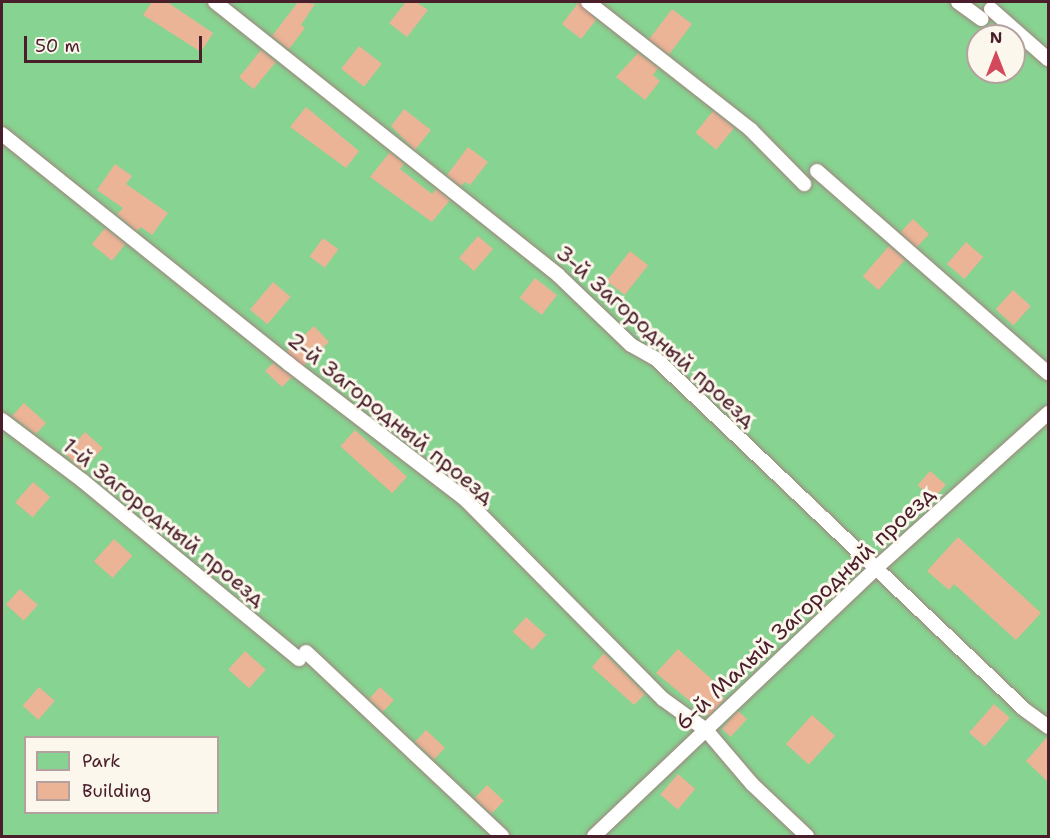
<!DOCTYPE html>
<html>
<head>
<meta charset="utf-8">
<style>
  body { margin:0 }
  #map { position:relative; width:1050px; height:838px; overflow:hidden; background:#f3e7ce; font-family:"Shantell Sans",sans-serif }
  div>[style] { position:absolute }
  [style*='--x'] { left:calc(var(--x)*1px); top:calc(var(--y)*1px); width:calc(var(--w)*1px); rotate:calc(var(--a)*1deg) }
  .green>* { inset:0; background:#87d391 }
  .building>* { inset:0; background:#ebb497; transform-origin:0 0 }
  .roads { filter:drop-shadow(0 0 2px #9e837c) drop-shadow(0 0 2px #9e837c) }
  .lane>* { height:14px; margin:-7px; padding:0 7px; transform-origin:7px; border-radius:7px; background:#fff }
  span { translate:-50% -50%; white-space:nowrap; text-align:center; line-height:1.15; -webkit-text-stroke:6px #fbf7ec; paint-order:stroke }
  .street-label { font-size:22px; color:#4a1f2b }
  .frame { position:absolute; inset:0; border:3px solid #4a1f2b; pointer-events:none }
  .legend { position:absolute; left:24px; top:736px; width:195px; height:78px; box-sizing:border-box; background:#fbf7ec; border:2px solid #b4a19f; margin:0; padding:8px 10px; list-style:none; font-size:18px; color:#4a1f2b }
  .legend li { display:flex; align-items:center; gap:12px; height:30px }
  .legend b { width:30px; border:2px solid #b4a19f }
  .north { position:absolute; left:966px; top:24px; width:60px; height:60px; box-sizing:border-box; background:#fbf7ec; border:2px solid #b4a19f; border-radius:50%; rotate:0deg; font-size:16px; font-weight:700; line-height:24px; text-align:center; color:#4a1f2b }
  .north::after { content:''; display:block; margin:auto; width:21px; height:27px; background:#d1495b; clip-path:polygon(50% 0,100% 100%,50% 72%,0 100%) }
  .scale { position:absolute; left:24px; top:36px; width:178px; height:27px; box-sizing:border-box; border:3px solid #4a1f2b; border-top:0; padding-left:8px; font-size:18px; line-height:21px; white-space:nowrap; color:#4a1f2b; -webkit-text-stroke:4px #fbf7ec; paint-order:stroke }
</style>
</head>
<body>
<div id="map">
  <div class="green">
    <i style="clip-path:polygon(evenodd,2px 2px,1048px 2px,1048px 836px,2px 836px,2px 2px,978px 36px,1014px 36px,1014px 72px,978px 72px,978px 36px,2px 2px,26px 738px,218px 738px,218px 812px,26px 812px,26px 738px)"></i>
  </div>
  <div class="building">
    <i style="clip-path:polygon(152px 2px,167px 2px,213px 33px,201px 52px,143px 15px)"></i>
    <i style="clip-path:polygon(298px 2px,315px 4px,301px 25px,305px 28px,289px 49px,272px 36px)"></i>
    <i style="clip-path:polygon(406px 2px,416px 2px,428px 10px,407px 37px,389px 23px)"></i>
    <i style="clip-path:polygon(579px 2px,596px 20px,581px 39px,562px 24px)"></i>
    <i style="left:672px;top:9px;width:25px;height:38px;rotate:37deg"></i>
    <i style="left:359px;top:46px;width:29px;height:29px;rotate:38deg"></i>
    <i style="left:261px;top:50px;width:19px;height:35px;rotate:39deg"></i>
    <i style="clip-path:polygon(638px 53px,658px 68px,653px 75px,660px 81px,645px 100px,616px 77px)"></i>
    <i style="clip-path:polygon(306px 107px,359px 151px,346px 168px,290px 127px)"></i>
    <i style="clip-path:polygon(404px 109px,431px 130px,415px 150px,391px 126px)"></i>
    <i style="left:713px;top:111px;width:27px;height:28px;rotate:39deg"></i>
    <i style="clip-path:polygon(468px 147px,488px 162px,470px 185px,465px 182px,461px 186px,447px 175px)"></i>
    <i style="clip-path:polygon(390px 152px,404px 164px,400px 169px,432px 194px,436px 189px,450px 200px,432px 222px,370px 177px)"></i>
    <i style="clip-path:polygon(115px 164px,132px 176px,126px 184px,168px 213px,152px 235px,141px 227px,137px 231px,117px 214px,123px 208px,97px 190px)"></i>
    <i style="left:913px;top:219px;width:22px;height:18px;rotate:43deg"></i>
    <i style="left:105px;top:228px;width:26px;height:21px;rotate:39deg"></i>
    <i style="left:478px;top:236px;width:20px;height:29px;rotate:41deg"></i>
    <i style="left:323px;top:238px;width:19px;height:23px;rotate:36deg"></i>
    <i style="left:966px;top:242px;width:23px;height:29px;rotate:41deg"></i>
    <i style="left:889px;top:246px;width:21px;height:40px;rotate:41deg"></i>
    <i style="left:630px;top:251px;width:23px;height:38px;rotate:38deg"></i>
    <i style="left:535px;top:278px;width:28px;height:25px;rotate:38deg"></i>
    <i style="left:273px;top:282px;width:23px;height:36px;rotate:40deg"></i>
    <i style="left:1013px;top:290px;width:24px;height:26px;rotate:42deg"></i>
    <i style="left:314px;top:326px;width:22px;height:37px;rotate:47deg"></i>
    <i style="clip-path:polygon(273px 363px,292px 377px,282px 387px,265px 371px)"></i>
    <i style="clip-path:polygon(24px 403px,46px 423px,36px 434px,12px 416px)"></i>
    <i style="left:355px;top:430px;width:70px;height:22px;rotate:42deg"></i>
    <i style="left:85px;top:432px;width:24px;height:30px;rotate:42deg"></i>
    <i style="left:930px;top:471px;width:21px;height:19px;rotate:41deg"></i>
    <i style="left:33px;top:482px;width:23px;height:27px;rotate:41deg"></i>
    <i style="clip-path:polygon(958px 537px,1041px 613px,1016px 640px,954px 584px,949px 590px,927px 571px)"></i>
    <i style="left:114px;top:539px;width:25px;height:30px;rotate:42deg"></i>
    <i style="left:20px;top:589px;width:24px;height:21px;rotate:42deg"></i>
    <i style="left:526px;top:617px;width:27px;height:20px;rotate:42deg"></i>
    <i style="clip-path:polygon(678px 649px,726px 692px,722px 696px,725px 699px,708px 716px,656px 673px)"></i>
    <i style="left:245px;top:651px;width:28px;height:25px;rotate:42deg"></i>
    <i style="clip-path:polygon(604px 653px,645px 694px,634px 705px,592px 667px)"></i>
    <i style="left:39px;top:687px;width:21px;height:25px;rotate:41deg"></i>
    <i style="left:380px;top:687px;width:19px;height:16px;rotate:43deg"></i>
    <i style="left:994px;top:704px;width:21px;height:38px;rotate:41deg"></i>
    <i style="left:738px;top:711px;width:12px;height:24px;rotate:42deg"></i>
    <i style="left:812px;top:715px;width:31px;height:39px;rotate:42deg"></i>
    <i style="left:426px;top:730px;width:26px;height:16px;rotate:43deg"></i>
    <i style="clip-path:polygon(1048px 736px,1048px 782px,1026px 761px)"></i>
    <i style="left:678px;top:774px;width:23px;height:27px;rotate:41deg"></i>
    <i style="left:487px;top:785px;width:23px;height:18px;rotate:43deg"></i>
  </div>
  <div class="roads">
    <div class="lane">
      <i style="--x:215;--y:2;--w:438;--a:38.5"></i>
      <i style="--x:558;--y:275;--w:101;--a:43.8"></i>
      <i style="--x:631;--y:345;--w:29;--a:29"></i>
      <i style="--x:656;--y:359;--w:509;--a:43.57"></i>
      <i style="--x:1025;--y:710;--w:29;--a:36"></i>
      <i style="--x:588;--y:2;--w:207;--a:38.1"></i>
      <i style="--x:751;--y:130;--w:76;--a:45.5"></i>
      <i style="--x:958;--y:2;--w:29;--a:36"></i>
      <i style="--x:991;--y:9;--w:76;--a:41.3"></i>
      <i style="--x:2;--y:134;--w:368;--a:38.7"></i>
      <i style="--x:289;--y:364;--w:222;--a:37.5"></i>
      <i style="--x:465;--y:499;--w:281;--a:45.3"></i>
      <i style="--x:663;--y:699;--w:53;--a:35.8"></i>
      <i style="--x:706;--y:730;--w:71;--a:49.6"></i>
      <i style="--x:752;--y:784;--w:76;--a:43.4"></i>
      <i style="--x:817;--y:171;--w:307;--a:41.2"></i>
      <i style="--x:2;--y:420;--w:101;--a:37"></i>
      <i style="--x:83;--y:481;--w:280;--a:39.5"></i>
      <i style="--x:306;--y:652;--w:269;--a:43.2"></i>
      <i style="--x:594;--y:836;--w:389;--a:-43.5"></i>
      <i style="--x:876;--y:568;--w:232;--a:-42"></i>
    </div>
  </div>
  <div class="street-label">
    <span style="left:656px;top:336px;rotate:42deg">3-й Загородный проезд</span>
    <span style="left:391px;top:418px;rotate:39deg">2-й Загородный проезд</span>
    <span style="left:164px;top:522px;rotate:39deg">1-й Загородный проезд</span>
    <span style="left:805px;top:608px;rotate:-43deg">6-й Малый Загородный проезд</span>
  </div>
  <div class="frame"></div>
  <ul class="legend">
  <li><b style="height:16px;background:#87d391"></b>Park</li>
  <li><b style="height:16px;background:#ebb497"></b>Building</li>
  </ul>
  <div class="north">N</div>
  <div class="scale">50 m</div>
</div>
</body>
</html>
